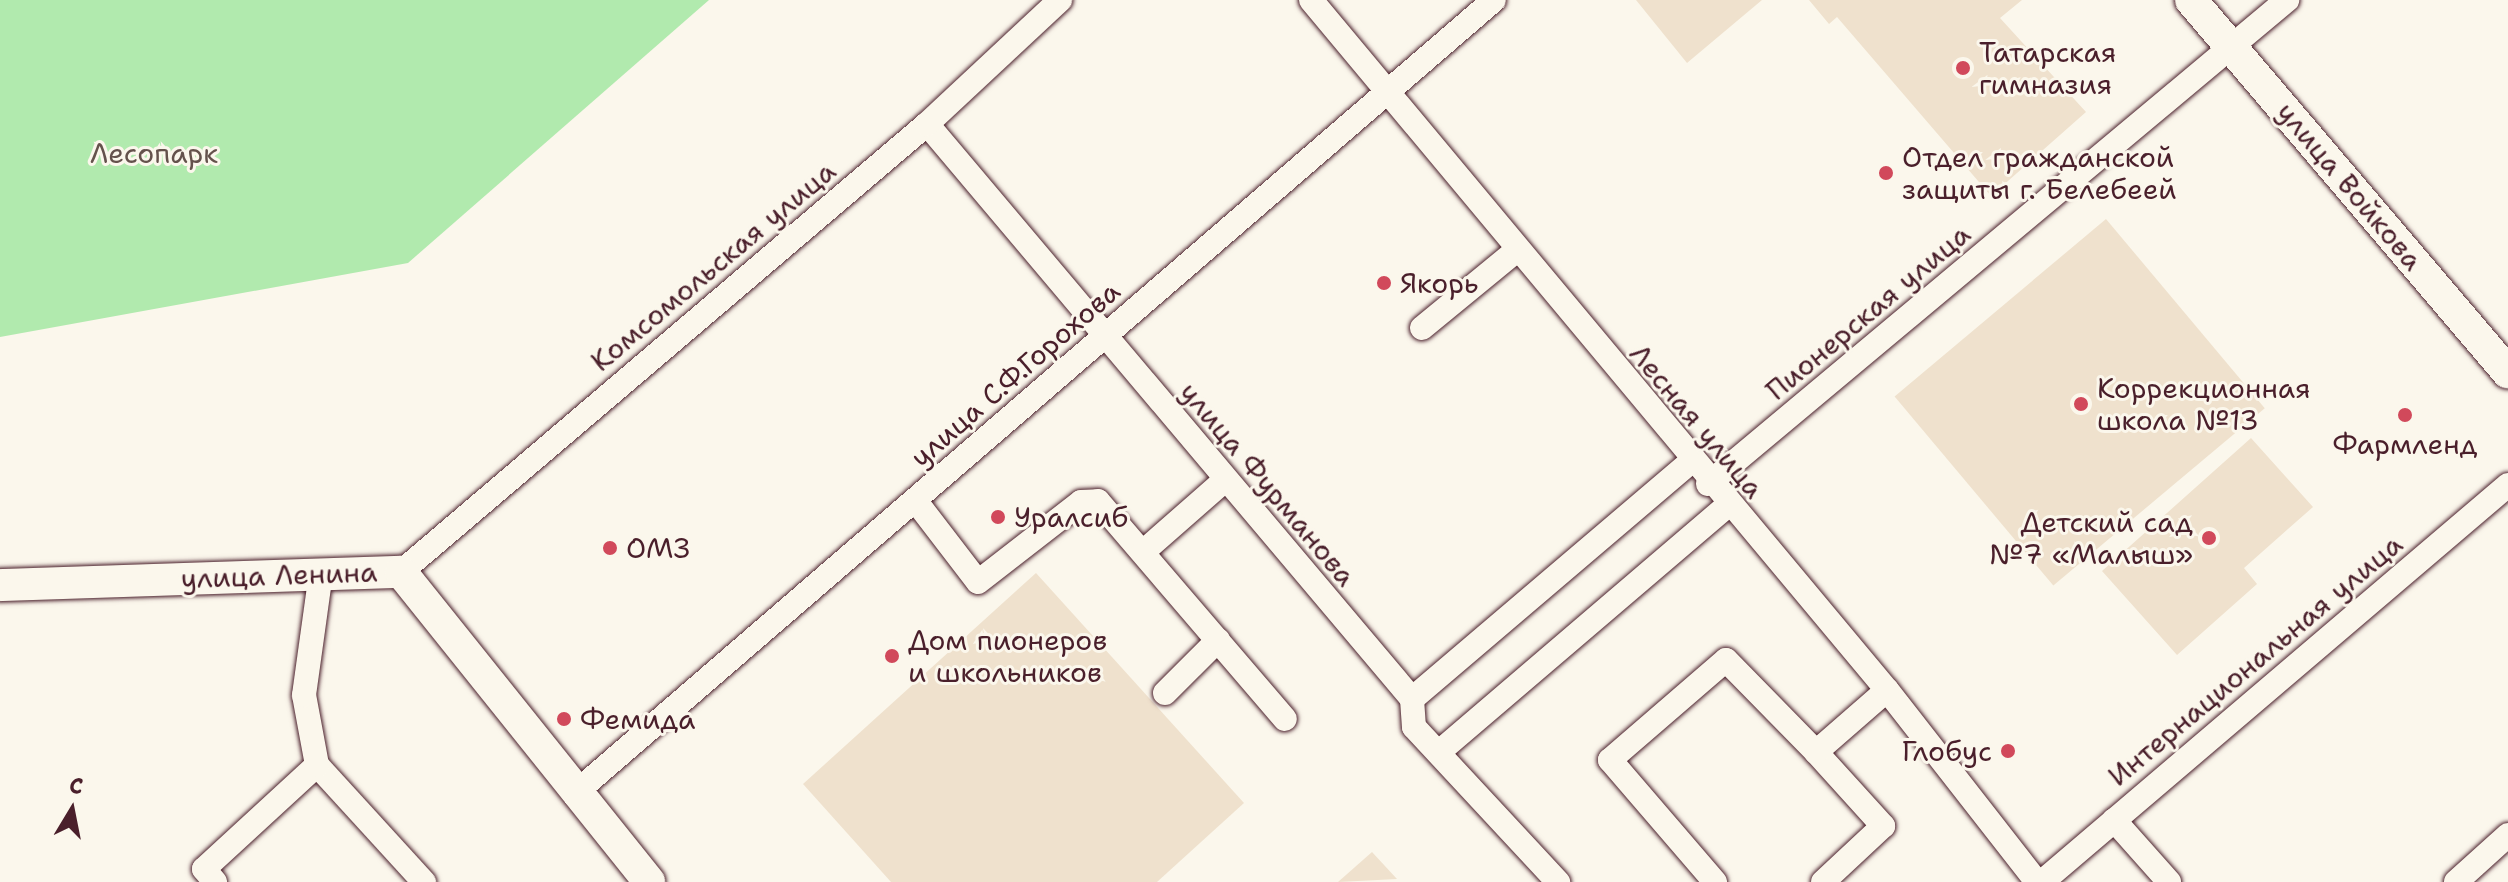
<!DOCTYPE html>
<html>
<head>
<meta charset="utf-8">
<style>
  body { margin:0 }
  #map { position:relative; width:2508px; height:882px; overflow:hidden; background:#fbf7ec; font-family:"Shantell Sans",sans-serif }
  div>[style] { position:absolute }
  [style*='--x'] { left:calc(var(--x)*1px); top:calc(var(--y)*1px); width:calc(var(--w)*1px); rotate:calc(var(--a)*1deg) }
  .built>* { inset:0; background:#efe1cd; transform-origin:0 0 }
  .green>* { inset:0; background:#b1eaae }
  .roads { filter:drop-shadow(0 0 2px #4a1f2b) drop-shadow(0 0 2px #4a1f2b) }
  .minor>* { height:24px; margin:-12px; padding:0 12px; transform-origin:12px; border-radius:12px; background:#fbf7ec }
  .major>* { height:32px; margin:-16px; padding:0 16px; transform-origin:16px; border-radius:16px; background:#fbf7ec }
  .dots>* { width:22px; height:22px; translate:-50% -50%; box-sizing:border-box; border:4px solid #fbf7ec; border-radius:50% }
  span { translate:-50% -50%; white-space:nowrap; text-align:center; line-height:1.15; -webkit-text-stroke:6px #fbf7ec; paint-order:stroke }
  .poi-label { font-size:28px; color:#4a1f2b }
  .left { translate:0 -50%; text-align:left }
  .right { translate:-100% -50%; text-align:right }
  .park-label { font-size:28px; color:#64524c }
  .street-label { font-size:28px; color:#4a1f2b }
  .north { position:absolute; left:32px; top:770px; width:80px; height:80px; -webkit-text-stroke:6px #fbf7ec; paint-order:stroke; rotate:10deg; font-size:22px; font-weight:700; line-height:32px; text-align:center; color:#4a1f2b }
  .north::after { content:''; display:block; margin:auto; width:28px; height:36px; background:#4a1f2b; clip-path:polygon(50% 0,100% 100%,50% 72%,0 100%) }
</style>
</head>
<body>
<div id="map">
  <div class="built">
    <i style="clip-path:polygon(1636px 0,1762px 0,1687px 63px)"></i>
    <i style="clip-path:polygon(1809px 0,2022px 0,2000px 18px,2086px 112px,1991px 196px,1837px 17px,1829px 24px)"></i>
    <i style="left:2106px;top:219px;width:247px;height:276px;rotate:50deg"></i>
    <i style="clip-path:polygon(2251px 438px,2313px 507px,2244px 568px,2257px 584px,2177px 655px,2102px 571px)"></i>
    <i style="clip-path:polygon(1036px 573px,1244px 803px,1157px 882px,891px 882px,803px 784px)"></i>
    <i style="clip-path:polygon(1372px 852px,1397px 879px,1338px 882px)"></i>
  </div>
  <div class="green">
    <i style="clip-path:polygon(0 0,709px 0,408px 263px,0 337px)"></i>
  </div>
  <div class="roads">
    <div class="minor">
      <i style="--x:1311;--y:0;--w:899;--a:50.15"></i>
      <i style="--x:1887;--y:690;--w:244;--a:52"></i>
      <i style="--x:927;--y:124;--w:752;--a:49.85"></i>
      <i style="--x:1412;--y:699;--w:28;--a:86"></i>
      <i style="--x:1414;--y:727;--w:212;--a:47.1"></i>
      <i style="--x:1422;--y:328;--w:123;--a:-39.4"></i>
      <i style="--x:1708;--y:484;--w:755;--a:-39.89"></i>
      <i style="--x:915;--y:500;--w:103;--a:52.5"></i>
      <i style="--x:978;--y:582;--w:130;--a:-37.8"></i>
      <i style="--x:1081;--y:502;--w:17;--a:-3"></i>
      <i style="--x:1098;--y:501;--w:287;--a:49.4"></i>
      <i style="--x:1143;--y:552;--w:109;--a:-41.3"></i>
      <i style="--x:401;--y:572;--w:691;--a:-40.42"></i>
      <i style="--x:927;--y:124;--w:182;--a:-43"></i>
      <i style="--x:1165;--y:693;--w:75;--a:-45"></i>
      <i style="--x:1412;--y:699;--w:365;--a:-40.4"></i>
      <i style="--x:1439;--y:752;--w:380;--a:-40.5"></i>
      <i style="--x:1816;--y:752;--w:100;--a:47.8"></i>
      <i style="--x:1883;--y:826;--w:82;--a:137"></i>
      <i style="--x:317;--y:765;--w:159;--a:47.6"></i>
      <i style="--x:574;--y:794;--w:1215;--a:-40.8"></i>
      <i style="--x:2114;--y:820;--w:83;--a:48.4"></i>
      <i style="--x:215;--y:882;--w:17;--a:-130"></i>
      <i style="--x:204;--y:869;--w:154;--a:-42.6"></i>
      <i style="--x:317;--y:765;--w:71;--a:-100.5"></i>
      <i style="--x:304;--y:695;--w:124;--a:-82.1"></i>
      <i style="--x:1715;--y:882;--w:161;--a:-130.7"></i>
      <i style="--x:1610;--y:760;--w:153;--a:-40.8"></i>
      <i style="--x:1726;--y:660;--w:129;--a:45.6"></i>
      <i style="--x:1816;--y:752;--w:94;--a:-41.1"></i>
      <i style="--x:2042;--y:882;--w:612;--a:-40.43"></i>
      <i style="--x:2456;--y:882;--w:70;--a:-42.1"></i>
    </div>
    <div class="major">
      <i style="--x:2191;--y:0;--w:489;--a:49.6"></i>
      <i style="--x:0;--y:585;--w:401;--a:-1.9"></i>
      <i style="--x:401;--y:572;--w:397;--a:51.3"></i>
    </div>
  </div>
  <div class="dots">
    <i style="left:1963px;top:68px;background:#d1495b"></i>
    <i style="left:1886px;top:173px;background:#d1495b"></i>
    <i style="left:1384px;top:283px;background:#d1495b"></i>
    <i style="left:2081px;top:404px;background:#d1495b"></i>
    <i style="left:2405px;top:415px;background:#d1495b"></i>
    <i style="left:998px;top:517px;background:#d1495b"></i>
    <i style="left:2209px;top:538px;background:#d1495b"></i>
    <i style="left:610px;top:548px;background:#d1495b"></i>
    <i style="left:892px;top:656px;background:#d1495b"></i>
    <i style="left:564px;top:719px;background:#d1495b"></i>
    <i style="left:2008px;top:751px;background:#d1495b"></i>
  </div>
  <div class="poi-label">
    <span class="left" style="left:1979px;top:68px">Татарская<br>гимназия</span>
    <span class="left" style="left:1902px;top:173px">Отдел гражданской<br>защиты г. Белебеей</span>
    <span class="left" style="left:1400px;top:283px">Якорь</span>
    <span class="left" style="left:2097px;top:404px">Коррекционная<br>школа №13</span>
    <span style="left:2405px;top:444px">Фармленд</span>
    <span class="left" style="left:1014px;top:517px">Уралсиб</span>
    <span class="right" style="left:2193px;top:538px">Детский сад<br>№7 «Малыш»</span>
    <span class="left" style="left:626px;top:548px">ОМЗ</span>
    <span class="left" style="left:908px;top:656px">Дом пионеров<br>и школьников</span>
    <span class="left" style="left:580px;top:719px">Фемида</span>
    <span class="right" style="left:1992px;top:751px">Глобус</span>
  </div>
  <div class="park-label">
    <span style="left:154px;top:153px">Лесопарк</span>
  </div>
  <div class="street-label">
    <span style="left:2350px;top:186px;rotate:50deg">улица Войкова</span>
    <span style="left:713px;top:266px;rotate:-40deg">Комсомольская улица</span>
    <span style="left:1868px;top:312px;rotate:-40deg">Пионерская улица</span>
    <span style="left:1015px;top:374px;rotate:-41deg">улица С.Ф.Горохова</span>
    <span style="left:1697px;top:421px;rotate:50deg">Лесная улица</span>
    <span style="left:1268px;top:484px;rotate:50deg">улица Фурманова</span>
    <span style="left:279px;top:575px;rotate:-2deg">улица Ленина</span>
    <span style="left:2255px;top:660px;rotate:-40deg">Интернациональная улица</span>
  </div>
  <div class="north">С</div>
</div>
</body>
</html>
